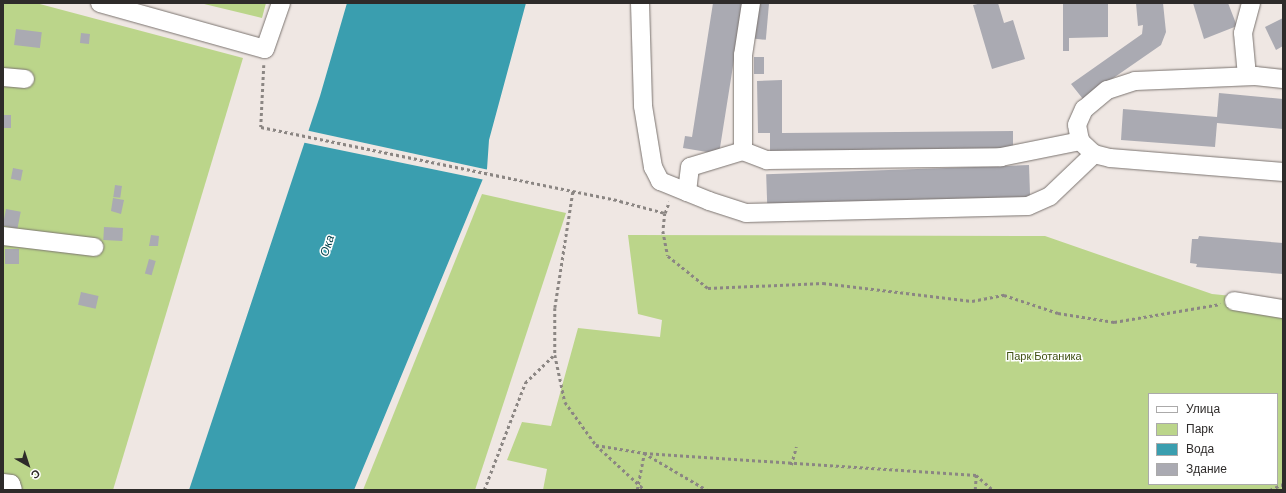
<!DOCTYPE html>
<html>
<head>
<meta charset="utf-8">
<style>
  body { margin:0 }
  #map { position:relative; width:1286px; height:493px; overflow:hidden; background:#efe7e3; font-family:"DM Sans",sans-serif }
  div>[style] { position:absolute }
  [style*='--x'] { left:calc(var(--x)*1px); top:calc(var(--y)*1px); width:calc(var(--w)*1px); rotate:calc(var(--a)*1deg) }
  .green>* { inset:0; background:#bbd58a }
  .water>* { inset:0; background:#3a9eaf }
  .pier>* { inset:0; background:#efe7e3 }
  .building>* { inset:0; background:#aaaab2; transform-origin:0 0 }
  .path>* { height:2.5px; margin-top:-1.25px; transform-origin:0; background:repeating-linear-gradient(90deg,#8b8683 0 3px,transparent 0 6px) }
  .roads { filter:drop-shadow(0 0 1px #7b7470) drop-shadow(0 0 1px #7b7470) }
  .minor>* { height:18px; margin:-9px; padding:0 9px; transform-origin:9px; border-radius:9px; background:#fff }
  span { translate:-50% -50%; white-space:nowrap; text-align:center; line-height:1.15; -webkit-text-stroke:3px #fff; paint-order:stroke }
  .park-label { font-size:11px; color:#405113 }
  .water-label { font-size:12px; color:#03424b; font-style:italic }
  .frame { position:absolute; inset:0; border:4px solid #2e2b2a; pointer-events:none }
  .legend { position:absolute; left:1148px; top:393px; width:130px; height:92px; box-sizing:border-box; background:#fff; border:1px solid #abaaaa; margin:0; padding:5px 7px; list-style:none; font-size:12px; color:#2e2b2a }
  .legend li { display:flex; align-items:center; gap:8px; height:20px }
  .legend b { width:20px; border:1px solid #abaaaa }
  .north { position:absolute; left:8px; top:445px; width:40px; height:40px; -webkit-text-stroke:3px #fff; paint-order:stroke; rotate:141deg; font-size:11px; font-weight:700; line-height:16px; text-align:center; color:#2e2b2a }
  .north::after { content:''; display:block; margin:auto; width:14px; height:18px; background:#2e2b2a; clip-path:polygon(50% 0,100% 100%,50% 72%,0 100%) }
</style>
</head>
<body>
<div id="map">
  <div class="green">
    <i style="clip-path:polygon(3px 3px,36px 3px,243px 58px,113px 490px,3px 490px)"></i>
    <i style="clip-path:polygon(200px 3px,266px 3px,262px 18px)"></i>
    <i style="clip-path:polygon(482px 194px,566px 213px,475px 490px,363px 490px)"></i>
    <i style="clip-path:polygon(evenodd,628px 235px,1045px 236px,1212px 294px,1283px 301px,1283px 490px,543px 490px,547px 469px,507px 460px,522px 422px,551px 426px,578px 328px,660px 337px,662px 320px,638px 314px,628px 235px,1149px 394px,1277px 394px,1277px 484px,1149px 484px,1149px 394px)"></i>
  </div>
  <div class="water">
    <i style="clip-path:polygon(347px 3px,526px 3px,489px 140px,487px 169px,354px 490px,189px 490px,320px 96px)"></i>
  </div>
  <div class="pier">
    <i style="clip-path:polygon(305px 130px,489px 170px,485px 180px,301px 142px)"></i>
  </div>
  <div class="building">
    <i style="clip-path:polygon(713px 3px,743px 3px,719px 154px,683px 148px,685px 136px,692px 137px)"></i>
    <i style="left:758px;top:3px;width:11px;height:36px;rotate:5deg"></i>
    <i style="clip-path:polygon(982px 3px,998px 3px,1004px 23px,1013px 20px,1025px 59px,992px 69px,973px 5px)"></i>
    <i style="clip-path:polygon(1063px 3px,1108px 3px,1108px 37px,1069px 38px,1069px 51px,1063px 51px)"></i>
    <i style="clip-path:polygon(1136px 3px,1163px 3px,1166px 32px,1161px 45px,1083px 99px,1071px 84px,1142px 34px,1143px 25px,1138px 26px)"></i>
    <i style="clip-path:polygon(1193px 3px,1228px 3px,1237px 26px,1204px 39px)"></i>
    <i style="clip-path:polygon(1283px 18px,1283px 46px,1276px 50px,1265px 27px)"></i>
    <i style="left:16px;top:29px;width:26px;height:16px;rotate:7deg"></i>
    <i style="left:81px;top:33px;width:9px;height:10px;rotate:6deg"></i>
    <i style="left:754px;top:57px;width:10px;height:17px"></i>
    <i style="clip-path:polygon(782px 80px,782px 133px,1013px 131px,1013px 150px,770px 152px,770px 133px,758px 133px,757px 81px)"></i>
    <i style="clip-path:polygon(1219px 93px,1283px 99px,1283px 129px,1217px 123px,1215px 147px,1121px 140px,1123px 109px,1217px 117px)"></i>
    <i style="left:3px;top:115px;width:8px;height:13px"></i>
    <i style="left:1029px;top:165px;width:33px;height:263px;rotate:88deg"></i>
    <i style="left:13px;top:168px;width:10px;height:11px;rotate:11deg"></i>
    <i style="left:115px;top:185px;width:7px;height:12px;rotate:8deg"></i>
    <i style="clip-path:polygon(113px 198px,124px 200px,121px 214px,111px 211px)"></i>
    <i style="left:6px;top:209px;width:15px;height:17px;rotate:11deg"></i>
    <i style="left:104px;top:227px;width:19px;height:13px;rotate:3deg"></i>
    <i style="clip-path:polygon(151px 235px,159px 236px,158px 246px,149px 246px)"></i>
    <i style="clip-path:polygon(1199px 236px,1283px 243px,1283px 274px,1196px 267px,1197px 264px,1190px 263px,1192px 239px,1198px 239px)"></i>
    <i style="left:5px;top:249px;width:14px;height:15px"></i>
    <i style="left:149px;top:259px;width:7px;height:15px;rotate:16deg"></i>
    <i style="left:81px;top:292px;width:18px;height:13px;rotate:13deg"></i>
  </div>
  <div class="path">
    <i style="--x:264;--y:65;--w:62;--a:92.8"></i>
    <i style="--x:261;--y:127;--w:367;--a:11.6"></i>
    <i style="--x:620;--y:201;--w:47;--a:14.9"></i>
    <i style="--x:665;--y:213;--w:18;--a:96"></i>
    <i style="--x:663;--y:231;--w:25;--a:79"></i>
    <i style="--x:668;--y:256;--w:51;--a:38.7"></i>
    <i style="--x:708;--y:288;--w:115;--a:-2.5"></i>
    <i style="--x:823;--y:283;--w:150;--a:6.9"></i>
    <i style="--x:972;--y:301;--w:33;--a:-11"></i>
    <i style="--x:1004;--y:295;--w:57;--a:18.4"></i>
    <i style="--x:1058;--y:313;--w:57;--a:9.1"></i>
    <i style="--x:1114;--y:322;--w:108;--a:-9.6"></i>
    <i style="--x:573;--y:192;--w:117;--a:98.8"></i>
    <i style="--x:555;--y:308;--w:47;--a:90"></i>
    <i style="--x:555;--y:355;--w:48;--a:78"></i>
    <i style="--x:565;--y:402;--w:53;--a:54.2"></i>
    <i style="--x:596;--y:445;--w:67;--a:42.6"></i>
    <i style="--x:665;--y:213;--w:12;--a:-70"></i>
    <i style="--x:596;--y:445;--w:49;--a:9.5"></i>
    <i style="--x:644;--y:453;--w:333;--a:3.8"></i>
    <i style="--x:976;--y:475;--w:23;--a:41"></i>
    <i style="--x:791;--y:465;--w:19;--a:-74"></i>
    <i style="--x:484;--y:490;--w:115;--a:-69"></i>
    <i style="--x:525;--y:383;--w:40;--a:-44"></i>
    <i style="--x:637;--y:490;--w:38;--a:-79"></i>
    <i style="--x:644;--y:453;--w:73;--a:30.4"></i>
    <i style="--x:975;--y:490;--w:14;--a:-86"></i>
    <i style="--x:1270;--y:490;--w:14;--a:-25"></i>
  </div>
  <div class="roads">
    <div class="minor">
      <i style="--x:100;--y:3;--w:171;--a:15.6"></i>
      <i style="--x:265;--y:49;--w:49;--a:-70.8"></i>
      <i style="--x:640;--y:3;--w:103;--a:88.3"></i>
      <i style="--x:643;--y:106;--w:62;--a:80.7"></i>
      <i style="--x:653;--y:167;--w:16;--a:63"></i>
      <i style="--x:660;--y:181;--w:29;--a:22"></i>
      <i style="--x:751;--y:3;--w:53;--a:98.7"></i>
      <i style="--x:743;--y:55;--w:96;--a:90"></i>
      <i style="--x:743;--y:151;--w:55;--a:163.2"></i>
      <i style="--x:690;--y:167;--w:25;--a:97"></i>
      <i style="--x:687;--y:192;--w:24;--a:22"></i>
      <i style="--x:709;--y:201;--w:39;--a:18"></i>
      <i style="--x:746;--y:213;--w:282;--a:-1.4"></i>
      <i style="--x:1028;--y:206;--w:24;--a:-24"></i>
      <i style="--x:1050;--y:196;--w:61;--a:-43.7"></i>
      <i style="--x:1247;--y:76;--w:43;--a:-95.3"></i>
      <i style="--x:1243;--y:33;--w:31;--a:-75"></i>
      <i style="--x:3;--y:77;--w:22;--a:5"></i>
      <i style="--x:1283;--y:79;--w:28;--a:-174"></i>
      <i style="--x:1255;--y:76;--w:120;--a:177.6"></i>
      <i style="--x:1135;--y:81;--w:29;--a:162"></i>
      <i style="--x:1107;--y:90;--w:30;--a:140"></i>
      <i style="--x:1084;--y:109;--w:17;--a:114"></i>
      <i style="--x:1077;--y:125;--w:16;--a:79"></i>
      <i style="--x:1080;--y:141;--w:19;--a:43"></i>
      <i style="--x:1094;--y:154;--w:16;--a:14"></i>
      <i style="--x:1110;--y:158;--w:174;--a:4.6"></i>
      <i style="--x:743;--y:151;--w:26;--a:21"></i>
      <i style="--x:767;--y:160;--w:234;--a:-0.7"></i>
      <i style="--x:1001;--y:157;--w:81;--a:-11.4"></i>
      <i style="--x:3;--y:236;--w:92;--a:6.9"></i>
      <i style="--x:1234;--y:301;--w:50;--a:9.3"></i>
      <i style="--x:3;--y:483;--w:8;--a:7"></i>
      <i style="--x:11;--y:484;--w:6;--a:72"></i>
    </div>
  </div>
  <div class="park-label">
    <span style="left:1044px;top:356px">Парк Ботаника</span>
  </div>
  <div class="water-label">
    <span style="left:328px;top:246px;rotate:-72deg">Ока</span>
  </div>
  <div class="frame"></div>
  <ul class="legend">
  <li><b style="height:5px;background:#fff"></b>Улица</li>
  <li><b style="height:11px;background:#bbd58a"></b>Парк</li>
  <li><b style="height:11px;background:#3a9eaf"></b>Вода</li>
  <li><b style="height:11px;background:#aaaab2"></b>Здание</li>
  </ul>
  <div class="north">С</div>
</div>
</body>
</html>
